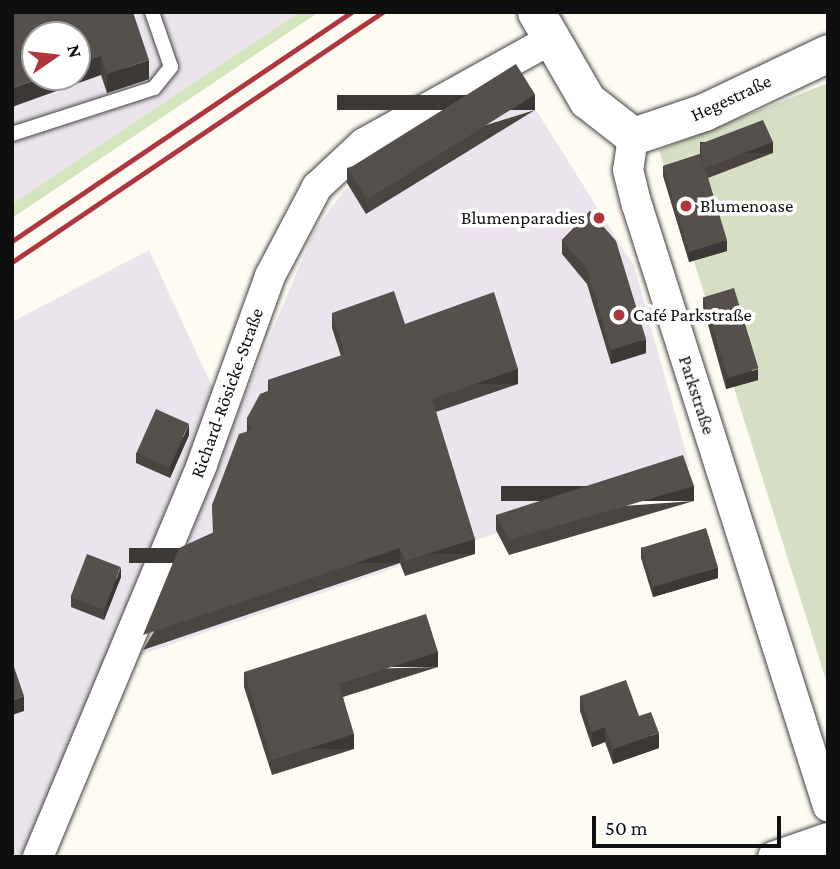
<!DOCTYPE html>
<html>
<head>
<meta charset="utf-8">
<style>
  body { margin:0 }
  #map { position:relative; width:840px; height:869px; overflow:hidden; background:#fdfbf2; font-family:"Crimson Pro",serif }
  div>[style] { position:absolute }
  [style*='--x'] { left:calc(var(--x)*1px); top:calc(var(--y)*1px); width:calc(var(--w)*1px); rotate:calc(var(--a)*1deg) }
  .industrial>* { inset:0; background:#ebe4ec }
  .green>* { inset:0; background:#d2e5bf }
  .cemetery>* { inset:0; background:#d6dec4 }
  .roads { filter:drop-shadow(0 0 2px #424242) drop-shadow(0 0 2px #424242) }
  .service>* { height:14px; margin:-7px; padding:0 7px; transform-origin:7px; border-radius:7px; background:#fff }
  .minor>* { height:30px; margin:-15px; padding:0 15px; transform-origin:15px; border-radius:15px; background:#fff }
  .tertiary>* { height:37px; margin:-18.5px; padding:0 18.5px; transform-origin:18.5px; border-radius:18.5px; background:#fff }
  .rail>* { height:5px; margin:-2.5px; padding:0 2.5px; transform-origin:2.5px; border-radius:2.5px; background:#af363c }
  .wall>* { inset:0; background:#4a4541 }
  .shaded-wall>* { inset:0; background:#3c3835; transform-origin:0 0 }
  .building>* { inset:0; background:#56504c; transform-origin:0 0 }
  .dots>* { width:19px; height:19px; translate:-50% -50%; box-sizing:border-box; border:4px solid #fff; border-radius:50% }
  span { translate:-50% -50%; white-space:nowrap; text-align:center; line-height:1.15; -webkit-text-stroke:7px #fff; paint-order:stroke }
  .street-label { font-size:19px; color:#0f0f0f }
  .poi-label { font-size:19px; color:#0f0f0f }
  .left { translate:0 -50%; text-align:left }
  .right { translate:-100% -50%; text-align:right }
  .frame { position:absolute; inset:0; border:14px solid #0f0f0f; pointer-events:none }
  .north { position:absolute; left:21px; top:21px; width:70px; height:70px; box-sizing:border-box; background:#fff; border:2px solid #9f9f9f; border-radius:50%; rotate:76deg; font-size:19px; font-weight:700; line-height:28px; text-align:center; color:#0f0f0f }
  .north::after { content:''; display:block; margin:auto; width:24px; height:32px; background:#af363c; clip-path:polygon(50% 0,100% 100%,50% 72%,0 100%) }
  .scale { position:absolute; left:592px; top:816px; width:189px; height:32px; box-sizing:border-box; border:4px solid #0f0f0f; border-top:0; padding-left:9px; font-size:21px; line-height:24px; white-space:nowrap; color:#0f0f0f; -webkit-text-stroke:5px #fff; paint-order:stroke }
</style>
</head>
<body>
<div id="map">
  <div class="industrial">
    <i style="clip-path:polygon(evenodd,12px 12px,300px 12px,12px 204px,12px 12px,35px 35px,77px 35px,77px 77px,35px 77px,35px 35px)"></i>
    <i style="clip-path:polygon(514px 75px,634px 266px,690px 467px,134px 657px,314px 232px,343px 192px)"></i>
    <i style="clip-path:polygon(149px 250px,216px 395px,24px 857px,12px 857px,12px 322px)"></i>
  </div>
  <div class="green">
    <i style="clip-path:polygon(300px 12px,319px 12px,12px 218px,12px 204px)"></i>
  </div>
  <div class="cemetery">
    <i style="clip-path:polygon(828px 83px,828px 686px,659px 150px)"></i>
  </div>
  <div class="roads">
    <div class="service">
      <i style="--x:12;--y:134;--w:149;--a:-17.9"></i>
      <i style="--x:154;--y:88;--w:27;--a:-51"></i>
      <i style="--x:171;--y:67;--w:58;--a:-109.1"></i>
    </div>
    <div class="minor">
      <i style="--x:633;--y:136;--w:34;--a:98"></i>
      <i style="--x:628;--y:170;--w:36;--a:76"></i>
      <i style="--x:637;--y:205;--w:631;--a:72.37"></i>
      <i style="--x:38;--y:857;--w:426;--a:-67.3"></i>
      <i style="--x:202;--y:464;--w:200;--a:-70.1"></i>
      <i style="--x:270;--y:276;--w:101;--a:-62.2"></i>
      <i style="--x:317;--y:187;--w:64;--a:-43.1"></i>
      <i style="--x:364;--y:143;--w:210;--a:-29"></i>
      <i style="--x:773;--y:857;--w:58;--a:-19.1"></i>
    </div>
    <div class="tertiary">
      <i style="--x:536;--y:12;--w:102;--a:59.9"></i>
      <i style="--x:587;--y:100;--w:58;--a:38"></i>
      <i style="--x:633;--y:136;--w:75;--a:-18.7"></i>
      <i style="--x:704;--y:112;--w:137;--a:-25.4"></i>
    </div>
  </div>
  <div class="rail">
    <i style="--x:12;--y:241;--w:410;--a:-34"></i>
    <i style="--x:12;--y:262;--w:447;--a:-34"></i>
  </div>
  <div class="wall">
    <i style="clip-path:polygon(12px 12px,149px 79px,107px 93px,101px 75px)"></i>
    <i style="clip-path:polygon(535px 110px,366px 214px,347px 183px,347px 168px)"></i>
    <i style="clip-path:polygon(700px 144px,773px 153px,708px 178px,727px 251px,689px 262px,663px 176px,663px 166px,700px 154px)"></i>
    <i style="clip-path:polygon(590px 211px,646px 353px,611px 364px,587px 284px,562px 254px,562px 240px)"></i>
    <i style="clip-path:polygon(703px 297px,758px 380px,726px 389px,703px 307px)"></i>
    <i style="clip-path:polygon(332px 313px,405px 324px,518px 384px,436px 412px,475px 554px,405px 576px,400px 563px,143px 650px,213px 533px,212px 505px,247px 431px,247px 418px,268px 391px,268px 380px,341px 356px,332px 328px)"></i>
    <i style="clip-path:polygon(189px 435px,170px 478px,136px 463px,136px 453px)"></i>
    <i style="clip-path:polygon(694px 501px,509px 555px,496px 530px,496px 515px)"></i>
    <i style="clip-path:polygon(641px 547px,718px 578px,653px 597px,641px 558px)"></i>
    <i style="clip-path:polygon(121px 577px,104px 620px,71px 607px,71px 597px)"></i>
    <i style="clip-path:polygon(438px 667px,343px 697px,354px 749px,272px 775px,244px 687px,244px 672px)"></i>
    <i style="clip-path:polygon(580px 696px,639px 716px,659px 748px,613px 764px,605px 742px,592px 747px,580px 711px)"></i>
  </div>
  <div class="shaded-wall">
    <i style="clip-path:polygon(101px 56px,101px 75px,12px 107px,12px 88px,44px 77px,77px 77px,77px 65px)"></i>
    <i style="clip-path:polygon(149px 60px,149px 79px,107px 93px,107px 74px)"></i>
    <i style="left:535px;top:95px;width:15px;height:198px;rotate:90deg"></i>
    <i style="left:773px;top:142px;width:11px;height:73px;rotate:90deg"></i>
    <i style="clip-path:polygon(727px 240px,727px 251px,689px 262px,689px 252px)"></i>
    <i style="clip-path:polygon(646px 339px,646px 353px,611px 364px,611px 350px)"></i>
    <i style="left:518px;top:369px;width:15px;height:91px;rotate:90deg"></i>
    <i style="clip-path:polygon(758px 369px,758px 380px,726px 389px,726px 379px)"></i>
    <i style="clip-path:polygon(189px 424px,189px 435px,170px 478px,170px 468px)"></i>
    <i style="left:694px;top:486px;width:15px;height:193px;rotate:90deg"></i>
    <i style="left:475px;top:539px;width:15px;height:73px;rotate:90deg"></i>
    <i style="left:400px;top:548px;width:15px;height:271px;rotate:90deg"></i>
    <i style="clip-path:polygon(121px 567px,121px 577px,104px 620px,104px 610px)"></i>
    <i style="clip-path:polygon(718px 567px,718px 578px,653px 597px,653px 587px)"></i>
    <i style="left:438px;top:652px;width:15px;height:104px;rotate:90deg"></i>
    <i style="clip-path:polygon(24px 696px,24px 711px,12px 715px,12px 700px)"></i>
    <i style="clip-path:polygon(605px 727px,605px 742px,592px 747px,592px 732px)"></i>
    <i style="clip-path:polygon(659px 733px,659px 748px,613px 764px,613px 749px)"></i>
    <i style="left:354px;top:734px;width:15px;height:86px;rotate:90deg"></i>
  </div>
  <div class="building">
    <i style="clip-path:polygon(12px 12px,133px 12px,149px 60px,107px 74px,101px 56px,77px 65px,77px 35px,35px 35px,35px 77px,44px 77px,12px 88px)"></i>
    <i style="left:516px;top:64px;width:36px;height:198px;rotate:58deg"></i>
    <i style="clip-path:polygon(763px 120px,773px 142px,705px 168px,727px 240px,689px 252px,663px 166px,700px 154px,704px 167px,700px 144px)"></i>
    <i style="clip-path:polygon(590px 211px,616px 241px,646px 339px,611px 350px,587px 269px,562px 240px)"></i>
    <i style="left:734px;top:288px;width:84px;height:32px;rotate:73deg"></i>
    <i style="clip-path:polygon(394px 291px,405px 324px,494px 292px,518px 369px,432px 399px,475px 539px,405px 561px,400px 548px,143px 635px,179px 548px,214px 532px,212px 505px,239px 434px,252px 430px,247px 418px,260px 394px,270px 390px,268px 380px,345px 354px,332px 313px)"></i>
    <i style="left:156px;top:409px;width:36px;height:48px;rotate:24deg"></i>
    <i style="clip-path:polygon(683px 455px,694px 486px,509px 540px,496px 515px)"></i>
    <i style="left:706px;top:528px;width:41px;height:68px;rotate:73deg"></i>
    <i style="left:87px;top:554px;width:36px;height:46px;rotate:21deg"></i>
    <i style="clip-path:polygon(426px 614px,438px 652px,339px 684px,354px 734px,272px 760px,244px 672px)"></i>
    <i style="clip-path:polygon(12px 661px,24px 696px,12px 700px)"></i>
    <i style="clip-path:polygon(626px 680px,639px 716px,651px 712px,659px 733px,613px 749px,605px 727px,592px 732px,580px 696px)"></i>
  </div>
  <div class="dots">
    <i style="left:686px;top:206px;background:#af363c"></i>
    <i style="left:599px;top:218px;background:#af363c"></i>
    <i style="left:619px;top:315px;background:#af363c"></i>
  </div>
  <div class="street-label">
    <span style="left:731px;top:98px;rotate:-25deg">Hegestraße</span>
    <span style="left:227px;top:393px;rotate:-70deg">Richard-Rösicke-Straße</span>
    <span style="left:697px;top:395px;rotate:72deg">Parkstraße</span>
  </div>
  <div class="poi-label">
    <span class="left" style="left:700px;top:206px">Blumenoase</span>
    <span class="right" style="left:585px;top:218px">Blumenparadies</span>
    <span class="left" style="left:633px;top:315px">Café Parkstraße</span>
  </div>
  <div class="frame"></div>
  <div class="north">N</div>
  <div class="scale">50 m</div>
</div>
</body>
</html>
